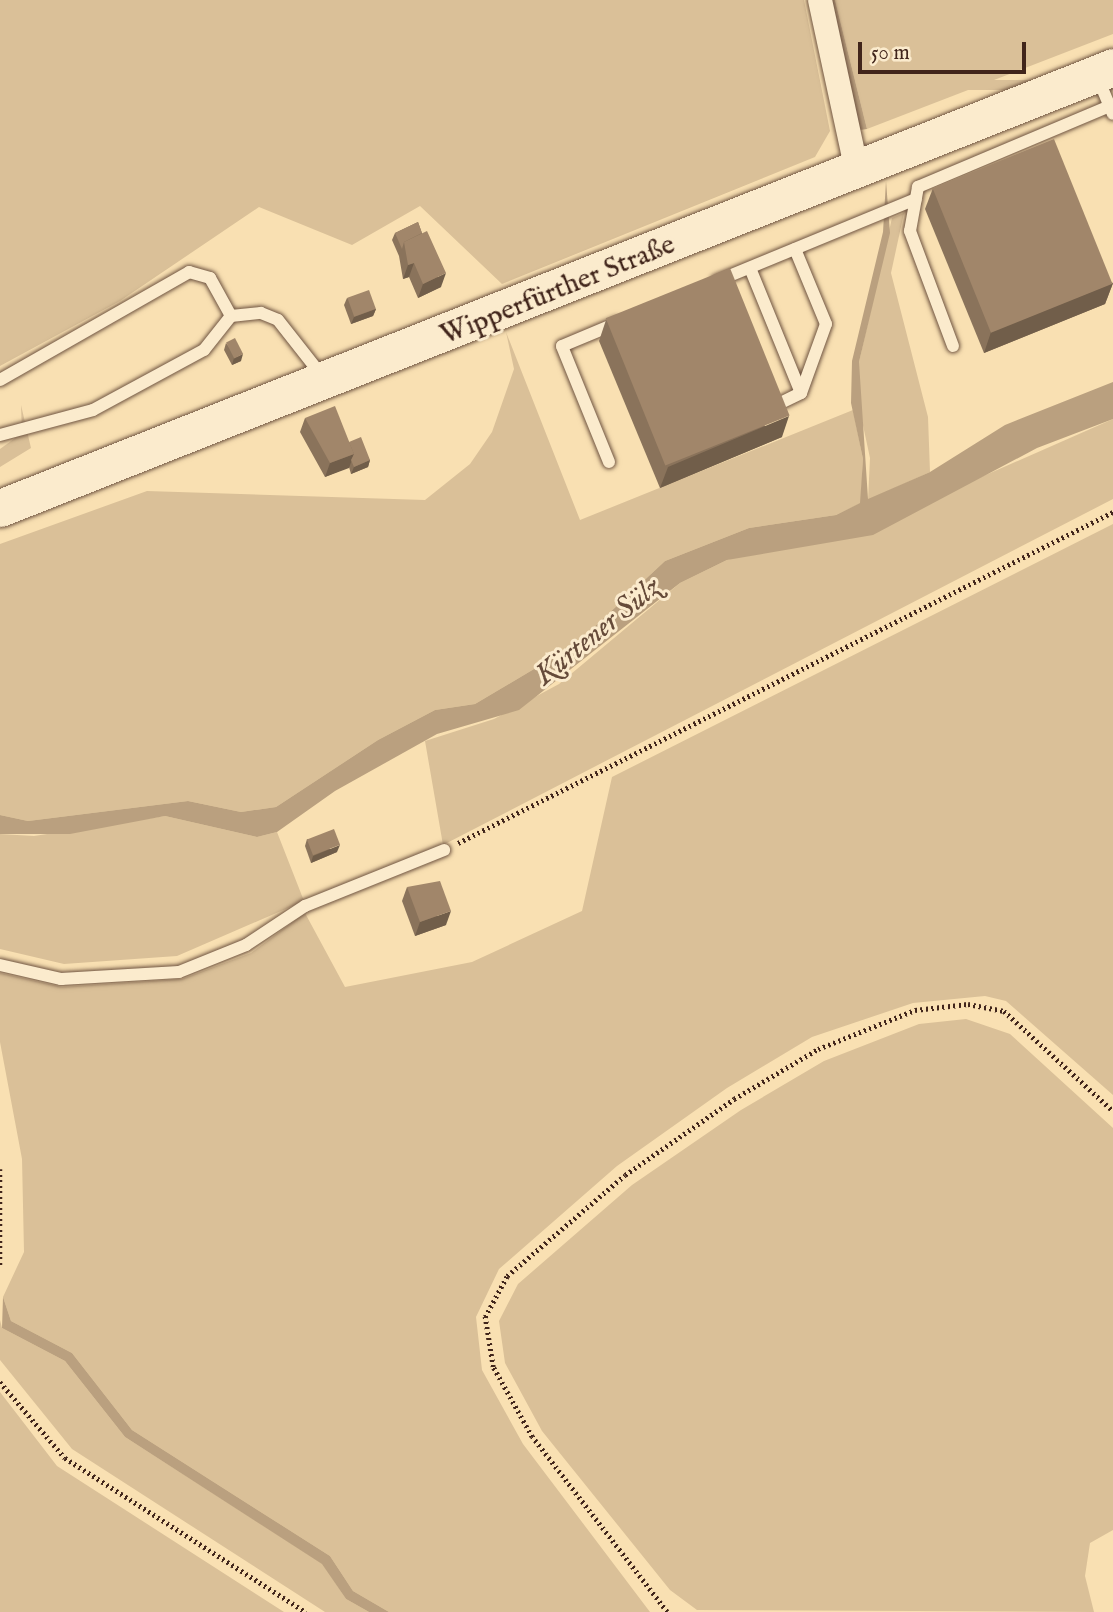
<!DOCTYPE html>
<html>
<head>
<meta charset="utf-8">
<style>
  body { margin:0 }
  #map { position:relative; width:1113px; height:1612px; overflow:hidden; background:#f9e0b2; font-family:"IM FELL English",serif }
  div>[style] { position:absolute }
  [style*='--x'] { left:calc(var(--x)*1px); top:calc(var(--y)*1px); width:calc(var(--w)*1px); rotate:calc(var(--a)*1deg) }
  .green>* { inset:0; background:#dac098; transform-origin:0 0 }
  .water>* { inset:0; background:#baa07f }
  .path>* { height:4.5px; margin-top:-2.25px; transform-origin:0; background:repeating-linear-gradient(90deg,#41251b 0 2px,transparent 0 5.5px) }
  .roads { filter:drop-shadow(0 0 2px #6f5441) drop-shadow(0 0 2px #6f5441) }
  .lane>* { height:12px; margin:-6px; padding:0 6px; transform-origin:6px; border-radius:6px; background:#fbebcd }
  .street>* { height:24px; margin:-12px; padding:0 12px; transform-origin:12px; border-radius:12px; background:#fbebcd }
  .secondary>* { height:37px; margin:-18.5px; padding:0 18.5px; transform-origin:18.5px; border-radius:18.5px; background:#fbebcd }
  .wall>* { inset:0; background:#8a735b }
  .shaded-wall>* { inset:0; background:#715e4a }
  .building>* { inset:0; background:#a1866a; transform-origin:0 0 }
  span { translate:-50% -50%; white-space:nowrap; text-align:center; line-height:1.15; -webkit-text-stroke:6px #fbebcd; paint-order:stroke }
  .street-label { font-size:28px; color:#41251b }
  .water-label { font-size:30px; color:#654a39; font-style:italic }
  .scale { position:absolute; left:858px; top:42px; width:168px; height:32px; box-sizing:border-box; border:4px solid #41251b; border-top:0; padding-left:9px; font-size:21px; line-height:24px; white-space:nowrap; color:#41251b; -webkit-text-stroke:5px #fbebcd; paint-order:stroke }
</style>
</head>
<body>
<div id="map">
  <div class="green">
    <i style="clip-path:polygon(0 0,804px 0,830px 131px,815px 157px,502px 284px,420px 206px,352px 245px,259px 207px,120px 301px,0 366px)"></i>
    <i style="clip-path:polygon(835px 0,1113px 0,1113px 34px,867px 129px)"></i>
    <i style="left:1113px;top:80px;width:10px;height:251px;rotate:90deg"></i>
    <i style="clip-path:polygon(904px 213px,891px 273px,928px 417px,930px 472px,868px 500px,870px 458px,858px 402px,859px 362px,892px 218px)"></i>
    <i style="clip-path:polygon(506px 332px,580px 520px,853px 410px,863px 459px,861px 503px,836px 515px,749px 528px,665px 561px,576px 644px,475px 704px,435px 710px,378px 740px,276px 807px,241px 812px,188px 801px,28px 821px,0 815px,0 544px,147px 491px,425px 500px,470px 464px,492px 432px,514px 369px)"></i>
    <i style="clip-path:polygon(21px 405px,31px 448px,0 467px,0 449px,22px 433px)"></i>
    <i style="clip-path:polygon(1113px 419px,1113px 499px,443px 845px,425px 741px,494px 719px,559px 684px,680px 583px,727px 560px,963px 485px)"></i>
    <i style="clip-path:polygon(1113px 524px,1113px 1095px,1006px 1001px,985px 996px,913px 1003px,812px 1037px,727px 1088px,617px 1166px,499px 1269px,476px 1317px,482px 1370px,523px 1444px,650px 1612px,389px 1612px,353px 1591px,330px 1556px,132px 1430px,72px 1353px,11px 1321px,3px 1297px,24px 1252px,22px 1159px,0 1042px,0 973px,62px 987px,182px 979px,251px 953px,305px 913px,345px 987px,472px 962px,582px 911px,612px 777px)"></i>
    <i style="clip-path:polygon(165px 816px,257px 837px,277px 832px,304px 901px,177px 956px,64px 964px,0 949px,0 834px,34px 836px)"></i>
    <i style="clip-path:polygon(966px 1019px,1010px 1034px,1113px 1128px,1113px 1530px,1090px 1543px,1085px 1576px,1094px 1612px,697px 1610px,670px 1590px,542px 1431px,505px 1363px,499px 1321px,518px 1284px,632px 1185px,741px 1110px,824px 1061px,919px 1024px)"></i>
    <i style="clip-path:polygon(0 1320px,2px 1328px,65px 1361px,125px 1437px,323px 1564px,346px 1599px,369px 1612px,325px 1612px,72px 1449px,0 1360px)"></i>
    <i style="clip-path:polygon(0 1392px,57px 1466px,284px 1612px,0 1612px)"></i>
  </div>
  <div class="water">
    <i style="clip-path:polygon(829px 0,835px 0,867px 129px,860px 130px)"></i>
    <i style="clip-path:polygon(886px 181px,890px 233px,859px 362px,868px 499px,930px 472px,1005px 425px,1113px 382px,1113px 419px,1037px 448px,873px 535px,727px 560px,680px 583px,519px 710px,437px 734px,335px 791px,277px 832px,257px 837px,165px 816px,70px 834px,0 834px,0 815px,28px 821px,188px 801px,241px 812px,276px 807px,378px 740px,435px 710px,475px 704px,576px 644px,665px 561px,749px 528px,836px 515px,860px 503px,863px 459px,851px 403px,852px 361px,883px 232px)"></i>
    <i style="clip-path:polygon(3px 1297px,11px 1321px,72px 1353px,132px 1430px,330px 1556px,353px 1591px,389px 1612px,369px 1612px,346px 1599px,322px 1564px,125px 1437px,65px 1361px,2px 1328px)"></i>
  </div>
  <div class="path">
    <i style="--x:458;--y:843;--w:734;--a:-26.81"></i>
    <i style="--x:0;--y:1169;--w:97;--a:90"></i>
    <i style="--x:0;--y:1382;--w:100;--a:49.5"></i>
    <i style="--x:65;--y:1458;--w:286;--a:32.6"></i>
    <i style="--x:667;--y:1612;--w:221;--a:-127.6"></i>
    <i style="--x:532;--y:1437;--w:80;--a:-119.1"></i>
    <i style="--x:493;--y:1367;--w:51;--a:-99.1"></i>
    <i style="--x:485;--y:1317;--w:47;--a:-61.8"></i>
    <i style="--x:507;--y:1276;--w:155;--a:-40.6"></i>
    <i style="--x:625;--y:1175;--w:133;--a:-34.9"></i>
    <i style="--x:734;--y:1099;--w:98;--a:-30.8"></i>
    <i style="--x:818;--y:1049;--w:105;--a:-21.9"></i>
    <i style="--x:915;--y:1010;--w:53;--a:-6.5"></i>
    <i style="--x:968;--y:1004;--w:37;--a:11"></i>
    <i style="--x:1004;--y:1011;--w:148;--a:42.5"></i>
  </div>
  <div class="roads">
    <div class="lane">
      <i style="--x:1097;--y:76;--w:41;--a:67.2"></i>
      <i style="--x:795;--y:249;--w:81;--a:67.5"></i>
      <i style="--x:826;--y:324;--w:73;--a:109.9"></i>
      <i style="--x:750;--y:268;--w:135;--a:67.8"></i>
      <i style="--x:801;--y:393;--w:30;--a:154"></i>
      <i style="--x:717;--y:281;--w:215;--a:-22.4"></i>
      <i style="--x:953;--y:346;--w:123;--a:-110.5"></i>
      <i style="--x:910;--y:231;--w:45;--a:-79.7"></i>
      <i style="--x:918;--y:187;--w:208;--a:-22.9"></i>
      <i style="--x:0;--y:380;--w:218;--a:-29.7"></i>
      <i style="--x:189;--y:272;--w:22;--a:16"></i>
      <i style="--x:210;--y:278;--w:43;--a:61.1"></i>
      <i style="--x:231;--y:316;--w:30;--a:-6"></i>
      <i style="--x:261;--y:313;--w:18;--a:22"></i>
      <i style="--x:278;--y:320;--w:71;--a:51.8"></i>
      <i style="--x:0;--y:435;--w:96;--a:-15"></i>
      <i style="--x:93;--y:410;--w:126;--a:-28.4"></i>
      <i style="--x:204;--y:350;--w:43;--a:-51.5"></i>
      <i style="--x:609;--y:462;--w:125;--a:-112.1"></i>
      <i style="--x:562;--y:346;--w:60;--a:-22.7"></i>
      <i style="--x:0;--y:965;--w:63;--a:12.9"></i>
      <i style="--x:61;--y:979;--w:118;--a:-3.4"></i>
      <i style="--x:179;--y:972;--w:72;--a:-21.9"></i>
      <i style="--x:246;--y:945;--w:71;--a:-33.5"></i>
      <i style="--x:305;--y:906;--w:150;--a:-21.9"></i>
    </div>
    <div class="street">
      <i style="--x:820;--y:0;--w:175;--a:77.8"></i>
    </div>
    <div class="secondary">
      <i style="--x:0;--y:508;--w:1197;--a:-21.61"></i>
    </div>
  </div>
  <div class="wall">
    <i style="clip-path:polygon(933px 188px,1113px 283px,1105px 304px,984px 353px,925px 209px)"></i>
    <i style="clip-path:polygon(418px 222px,441px 287px,418px 298px,409px 277px,403px 279px,399px 256px,392px 240px,395px 233px)"></i>
    <i style="clip-path:polygon(347px 298px,376px 309px,373px 316px,351px 324px,344px 305px)"></i>
    <i style="clip-path:polygon(606px 320px,782px 437px,660px 488px,599px 341px)"></i>
    <i style="clip-path:polygon(226px 343px,241px 361px,232px 365px,224px 350px)"></i>
    <i style="clip-path:polygon(305px 418px,349px 442px,370px 460px,368px 467px,351px 474px,349px 467px,325px 477px,300px 432px)"></i>
    <i style="clip-path:polygon(307px 839px,337px 852px,311px 863px,305px 846px)"></i>
    <i style="clip-path:polygon(407px 887px,446px 925px,415px 936px,402px 901px)"></i>
  </div>
  <div class="shaded-wall">
    <i style="clip-path:polygon(414px 263px,409px 277px,403px 279px,408px 265px)"></i>
    <i style="clip-path:polygon(446px 273px,441px 287px,418px 298px,423px 284px)"></i>
    <i style="clip-path:polygon(1113px 283px,1105px 304px,984px 353px,991px 332px)"></i>
    <i style="clip-path:polygon(376px 309px,373px 316px,351px 324px,354px 317px)"></i>
    <i style="clip-path:polygon(243px 354px,241px 361px,232px 365px,234px 358px)"></i>
    <i style="clip-path:polygon(789px 416px,782px 437px,660px 488px,668px 467px)"></i>
    <i style="clip-path:polygon(354px 454px,349px 468px,325px 477px,330px 463px)"></i>
    <i style="clip-path:polygon(370px 460px,368px 467px,351px 474px,354px 467px)"></i>
    <i style="clip-path:polygon(340px 845px,337px 852px,311px 863px,313px 856px)"></i>
    <i style="clip-path:polygon(451px 911px,446px 925px,415px 936px,420px 922px)"></i>
  </div>
  <div class="building">
    <i style="left:1054px;top:139px;width:156px;height:131px;rotate:68deg"></i>
    <i style="clip-path:polygon(418px 222px,422px 233px,404px 242px,402px 249px,395px 233px)"></i>
    <i style="clip-path:polygon(427px 231px,446px 273px,423px 284px,414px 263px,408px 265px,404px 242px)"></i>
    <i style="left:730px;top:268px;width:159px;height:134px;rotate:68deg"></i>
    <i style="left:369px;top:290px;width:20px;height:23px;rotate:70deg"></i>
    <i style="left:235px;top:338px;width:18px;height:10px;rotate:63deg"></i>
    <i style="clip-path:polygon(335px 406px,354px 454px,330px 463px,305px 418px)"></i>
    <i style="clip-path:polygon(361px 437px,370px 460px,354px 467px,351px 460px,354px 454px,349px 442px)"></i>
    <i style="left:334px;top:829px;width:17px;height:29px;rotate:69deg"></i>
    <i style="clip-path:polygon(440px 881px,451px 911px,420px 922px,407px 887px)"></i>
  </div>
  <div class="street-label">
    <span style="left:558px;top:291px;rotate:-22deg">Wipperfürther Straße</span>
  </div>
  <div class="water-label">
    <span style="left:598px;top:632px;rotate:-39deg">Kürtener Sülz</span>
  </div>
  <div class="scale">50 m</div>
</div>
</body>
</html>
